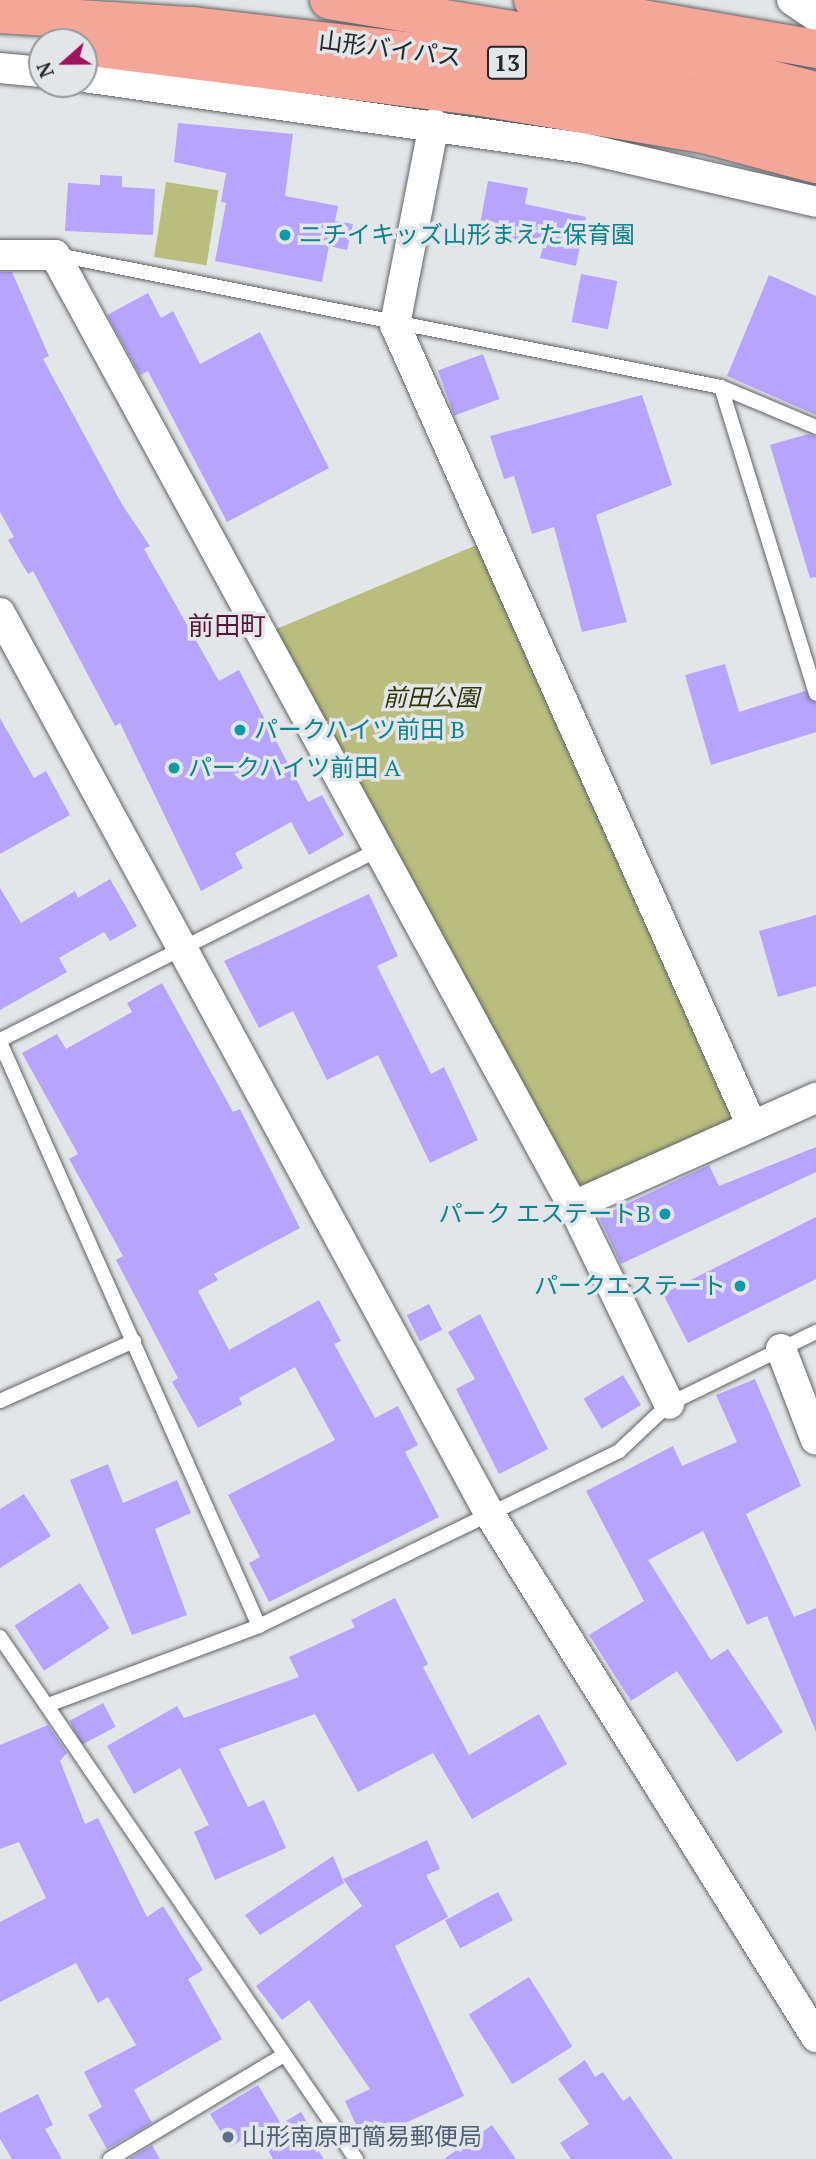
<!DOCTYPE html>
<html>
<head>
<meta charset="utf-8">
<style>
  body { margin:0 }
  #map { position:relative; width:816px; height:2159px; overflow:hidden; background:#e3e6e9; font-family:"PT Serif","Noto Sans JP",serif }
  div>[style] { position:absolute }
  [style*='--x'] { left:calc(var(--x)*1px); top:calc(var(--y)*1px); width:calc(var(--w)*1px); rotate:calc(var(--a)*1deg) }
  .green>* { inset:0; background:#b9be7f; transform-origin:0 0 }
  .building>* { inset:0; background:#b6a4ff; transform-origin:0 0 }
  .roads { filter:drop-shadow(0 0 2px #606365) drop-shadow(0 0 2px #606365) }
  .service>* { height:14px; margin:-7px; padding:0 7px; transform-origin:7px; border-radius:7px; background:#fff }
  .minor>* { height:30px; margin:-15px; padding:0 15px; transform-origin:15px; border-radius:15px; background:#fff }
  .trunk>* { height:38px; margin:-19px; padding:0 19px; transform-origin:19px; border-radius:19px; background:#f4a698 }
  .dots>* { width:19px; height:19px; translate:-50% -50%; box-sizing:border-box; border:4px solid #e3e6e9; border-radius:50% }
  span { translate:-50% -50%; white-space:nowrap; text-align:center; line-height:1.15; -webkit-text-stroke:7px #e3e6e9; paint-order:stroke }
  .shield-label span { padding:2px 5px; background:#e3e6e9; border:2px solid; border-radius:5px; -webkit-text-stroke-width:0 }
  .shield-label { font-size:23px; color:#252628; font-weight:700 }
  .street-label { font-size:24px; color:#252628 }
  .culture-label { font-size:24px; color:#0d838f }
  .left { translate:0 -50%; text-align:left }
  .right { translate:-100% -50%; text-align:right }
  .park-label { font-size:24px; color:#323407; font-style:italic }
  .service-label { font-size:24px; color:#4e5e75 }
  .neighbourhood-label { font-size:26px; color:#561534 }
  .north { position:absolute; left:28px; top:28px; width:70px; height:70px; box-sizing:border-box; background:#e3e6e9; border:2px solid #97999c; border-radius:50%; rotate:249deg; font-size:19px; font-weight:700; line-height:28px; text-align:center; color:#252628 }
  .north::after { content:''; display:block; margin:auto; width:24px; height:32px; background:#9f135f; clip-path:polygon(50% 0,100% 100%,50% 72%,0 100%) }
</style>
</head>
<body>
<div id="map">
  <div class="green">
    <i style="left:166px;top:182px;width:53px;height:76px;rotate:9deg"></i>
    <i style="clip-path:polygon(491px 539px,752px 1126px,573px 1206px,262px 635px)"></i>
  </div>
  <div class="building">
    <i style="clip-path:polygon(178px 123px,293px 134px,285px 196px,338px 206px,335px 221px,353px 224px,347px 250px,329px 246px,322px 282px,215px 261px,226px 203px,221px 202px,226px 173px,174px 162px)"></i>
    <i style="clip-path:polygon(100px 175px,122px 176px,122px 187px,155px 189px,153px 235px,65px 231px,68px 183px,100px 185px)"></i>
    <i style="clip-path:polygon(488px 181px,528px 188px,525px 204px,586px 217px,576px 266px,540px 258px,543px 247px,478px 235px)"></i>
    <i style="clip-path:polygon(0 272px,12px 272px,49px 356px,43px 359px,123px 506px,150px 546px,144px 549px,219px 681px,239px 670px,308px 802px,322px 795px,344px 835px,309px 855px,291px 822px,235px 853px,243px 868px,201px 891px,120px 723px,115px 726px,33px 571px,28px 574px,8px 540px,14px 537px,0 512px)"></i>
    <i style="left:581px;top:274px;width:37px;height:49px;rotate:11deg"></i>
    <i style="clip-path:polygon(769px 275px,816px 296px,816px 415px,727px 376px)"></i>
    <i style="clip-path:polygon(148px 293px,161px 318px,173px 311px,200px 364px,260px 332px,329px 468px,227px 522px,148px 371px,140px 375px,107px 315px)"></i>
    <i style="left:483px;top:354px;width:48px;height:48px;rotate:70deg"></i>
    <i style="clip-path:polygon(642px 395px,672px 485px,596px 515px,627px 622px,582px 632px,554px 527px,532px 534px,514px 476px,504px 479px,490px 436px)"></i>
    <i style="clip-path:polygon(808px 434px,816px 436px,816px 577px,810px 578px,770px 445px)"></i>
    <i style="clip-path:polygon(725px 664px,739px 712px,805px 691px,816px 703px,816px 732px,711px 765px,685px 675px)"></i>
    <i style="clip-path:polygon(0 718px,34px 778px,46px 771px,70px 815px,0 854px)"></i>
    <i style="clip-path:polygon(110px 879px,137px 926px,110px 941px,104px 932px,59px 958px,67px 972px,0 1010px,0 888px,21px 923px,75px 891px,78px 898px)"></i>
    <i style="clip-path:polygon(369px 894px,398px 956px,377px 966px,431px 1074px,444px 1067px,478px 1140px,430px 1163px,378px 1055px,327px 1080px,293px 1011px,259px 1028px,224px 961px)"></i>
    <i style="clip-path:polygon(816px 915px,816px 986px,778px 997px,759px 931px)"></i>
    <i style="clip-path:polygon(162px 983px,233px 1112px,240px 1109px,300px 1228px,214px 1274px,218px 1280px,198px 1291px,229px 1350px,319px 1300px,341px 1341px,334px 1344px,375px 1418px,398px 1406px,418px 1445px,405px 1452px,439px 1517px,269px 1602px,249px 1563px,260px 1557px,228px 1495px,335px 1440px,295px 1367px,239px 1398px,242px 1404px,198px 1428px,172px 1382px,178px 1378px,116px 1260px,123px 1256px,69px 1159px,78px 1154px,22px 1053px,57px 1034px,66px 1049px,132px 1012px,127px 1003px)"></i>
    <i style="clip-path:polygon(816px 1147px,816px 1172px,621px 1264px,599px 1217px,709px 1165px,719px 1186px)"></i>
    <i style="clip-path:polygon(816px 1217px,816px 1279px,688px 1343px,663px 1294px)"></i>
    <i style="left:429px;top:1304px;width:29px;height:25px;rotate:63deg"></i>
    <i style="clip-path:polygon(480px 1314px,548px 1449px,499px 1474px,456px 1389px,475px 1379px,448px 1332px)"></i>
    <i style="left:623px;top:1375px;width:35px;height:46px;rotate:59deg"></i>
    <i style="clip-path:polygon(755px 1379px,801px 1486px,746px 1514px,794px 1617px,816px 1608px,816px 1732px,767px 1616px,747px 1625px,703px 1531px,648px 1560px,711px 1660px,728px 1649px,783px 1732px,737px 1762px,677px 1671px,631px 1701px,589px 1635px,644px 1601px,586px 1491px,673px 1446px,682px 1466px,737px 1442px,716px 1395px)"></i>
    <i style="clip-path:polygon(108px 1464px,123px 1503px,177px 1480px,191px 1513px,155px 1529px,187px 1615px,132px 1635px,70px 1480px)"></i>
    <i style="clip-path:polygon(24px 1494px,51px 1536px,0 1568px,0 1509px)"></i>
    <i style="left:80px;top:1583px;width:54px;height:78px;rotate:57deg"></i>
    <i style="clip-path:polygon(395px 1598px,428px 1664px,423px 1667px,469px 1755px,539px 1714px,567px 1764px,472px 1819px,433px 1753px,358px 1792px,315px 1714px,219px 1749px,248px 1807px,264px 1800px,286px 1848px,215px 1880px,194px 1832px,209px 1825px,180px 1768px,134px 1794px,107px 1746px,177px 1706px,184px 1718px,299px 1677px,289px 1657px,355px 1627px,351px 1620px)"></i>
    <i style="left:103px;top:1703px;width:27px;height:38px;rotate:62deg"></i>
    <i style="clip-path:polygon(48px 1725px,67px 1753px,60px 1761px,85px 1824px,98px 1818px,147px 1917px,163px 1906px,203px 1970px,188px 1979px,222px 2039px,134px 2090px,152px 2123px,107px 2149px,88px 2115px,102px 2107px,84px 2072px,136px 2045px,108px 1997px,98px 2003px,76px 1963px,0 2002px,0 1922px,46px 1898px,19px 1842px,0 1849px,0 1745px)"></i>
    <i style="clip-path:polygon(427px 1840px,440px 1869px,426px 1875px,448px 1917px,395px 1946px,464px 2096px,364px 2142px,345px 2101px,370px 2089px,309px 2000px,282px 2020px,256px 1986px,362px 1906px,343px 1879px)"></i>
    <i style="clip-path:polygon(333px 1856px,344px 1883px,260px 1935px,245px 1915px)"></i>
    <i style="left:498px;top:1892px;width:32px;height:60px;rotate:62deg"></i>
    <i style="left:529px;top:1977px;width:82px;height:71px;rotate:58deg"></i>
    <i style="clip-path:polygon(585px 2060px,595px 2077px,603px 2072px,623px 2101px,630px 2096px,673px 2159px,571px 2159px,560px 2143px,589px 2124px,558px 2079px)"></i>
    <i style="clip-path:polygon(258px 2085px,281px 2124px,301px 2112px,315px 2136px,310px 2139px,324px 2159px,273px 2159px,257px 2131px,230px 2147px,210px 2114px)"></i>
    <i style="clip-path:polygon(38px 2094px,53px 2125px,45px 2129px,62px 2159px,12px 2159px,0 2139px,0 2113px)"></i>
    <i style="clip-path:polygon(492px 2125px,516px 2159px,444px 2159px)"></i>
    <i style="clip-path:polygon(152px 2145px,160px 2159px,129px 2159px)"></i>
  </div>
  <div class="roads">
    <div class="service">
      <i style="--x:58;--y:255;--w:676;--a:11.26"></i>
      <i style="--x:721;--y:387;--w:103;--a:22.8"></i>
      <i style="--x:721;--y:387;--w:321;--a:72.8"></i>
      <i style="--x:0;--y:1040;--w:423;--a:-26.7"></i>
      <i style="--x:0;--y:1042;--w:639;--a:66.08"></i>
      <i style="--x:0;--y:1401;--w:147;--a:-24.1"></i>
      <i style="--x:0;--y:1637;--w:632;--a:55.71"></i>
      <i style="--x:48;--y:1705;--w:225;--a:-20.5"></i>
      <i style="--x:259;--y:1626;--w:400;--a:-25.9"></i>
      <i style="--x:619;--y:1451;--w:69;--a:-43.2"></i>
      <i style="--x:669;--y:1404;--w:164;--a:-26.1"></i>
      <i style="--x:110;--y:2159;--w:203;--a:-30.9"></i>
    </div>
    <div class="minor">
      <i style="--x:792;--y:0;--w:29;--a:34"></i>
      <i style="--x:0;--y:68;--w:42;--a:5.4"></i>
      <i style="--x:84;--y:77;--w:504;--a:8.1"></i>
      <i style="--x:583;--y:148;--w:239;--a:13"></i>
      <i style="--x:434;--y:124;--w:205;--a:101"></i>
      <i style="--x:395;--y:325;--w:877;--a:65.98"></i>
      <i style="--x:0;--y:255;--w:55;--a:0"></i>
      <i style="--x:55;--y:255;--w:1083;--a:61.42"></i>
      <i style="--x:573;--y:1206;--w:220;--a:64.1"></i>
      <i style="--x:0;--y:613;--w:1024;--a:61.48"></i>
      <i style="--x:489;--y:1513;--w:618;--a:58.03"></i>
      <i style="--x:573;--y:1206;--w:266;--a:-24"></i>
      <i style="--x:781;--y:1349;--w:97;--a:69"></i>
    </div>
    <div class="trunk">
      <i style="--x:329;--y:0;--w:367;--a:9.3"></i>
      <i style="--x:691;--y:59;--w:129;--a:14.4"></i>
      <i style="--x:533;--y:0;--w:287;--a:9.8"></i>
      <i style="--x:0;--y:14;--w:193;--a:3.6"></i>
      <i style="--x:193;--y:26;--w:315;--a:6.7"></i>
      <i style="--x:506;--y:63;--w:194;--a:10.7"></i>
      <i style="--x:697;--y:99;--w:122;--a:13.7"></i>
      <i style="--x:84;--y:46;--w:401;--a:7.3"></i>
      <i style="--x:482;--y:97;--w:224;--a:9.5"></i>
      <i style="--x:703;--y:134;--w:117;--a:14.9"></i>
    </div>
  </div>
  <div class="dots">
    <i style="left:285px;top:235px;background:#0f9aa8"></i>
    <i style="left:240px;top:730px;background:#0f9aa8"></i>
    <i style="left:174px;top:768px;background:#0f9aa8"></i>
    <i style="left:665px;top:1214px;background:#0f9aa8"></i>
    <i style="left:740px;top:1286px;background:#0f9aa8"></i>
    <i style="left:228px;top:2137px;background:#5c6f8a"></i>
  </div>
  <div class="shield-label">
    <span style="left:507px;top:63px">13</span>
  </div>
  <div class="street-label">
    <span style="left:390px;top:49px;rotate:7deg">山形バイパス</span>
  </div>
  <div class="culture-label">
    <span class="left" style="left:299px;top:235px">ニチイキッズ山形まえた保育園</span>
    <span class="left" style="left:254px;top:730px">パークハイツ前田 B</span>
    <span class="left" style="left:188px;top:768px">パークハイツ前田 A</span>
    <span class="right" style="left:651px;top:1214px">パーク エステートB</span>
    <span class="right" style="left:726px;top:1286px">パークエステート</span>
  </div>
  <div class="park-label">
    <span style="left:431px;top:698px">前田公園</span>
  </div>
  <div class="service-label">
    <span class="left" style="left:242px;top:2137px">山形南原町簡易郵便局</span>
  </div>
  <div class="neighbourhood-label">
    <span style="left:227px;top:626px">前田町</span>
  </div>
  <div class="north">N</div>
</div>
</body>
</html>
